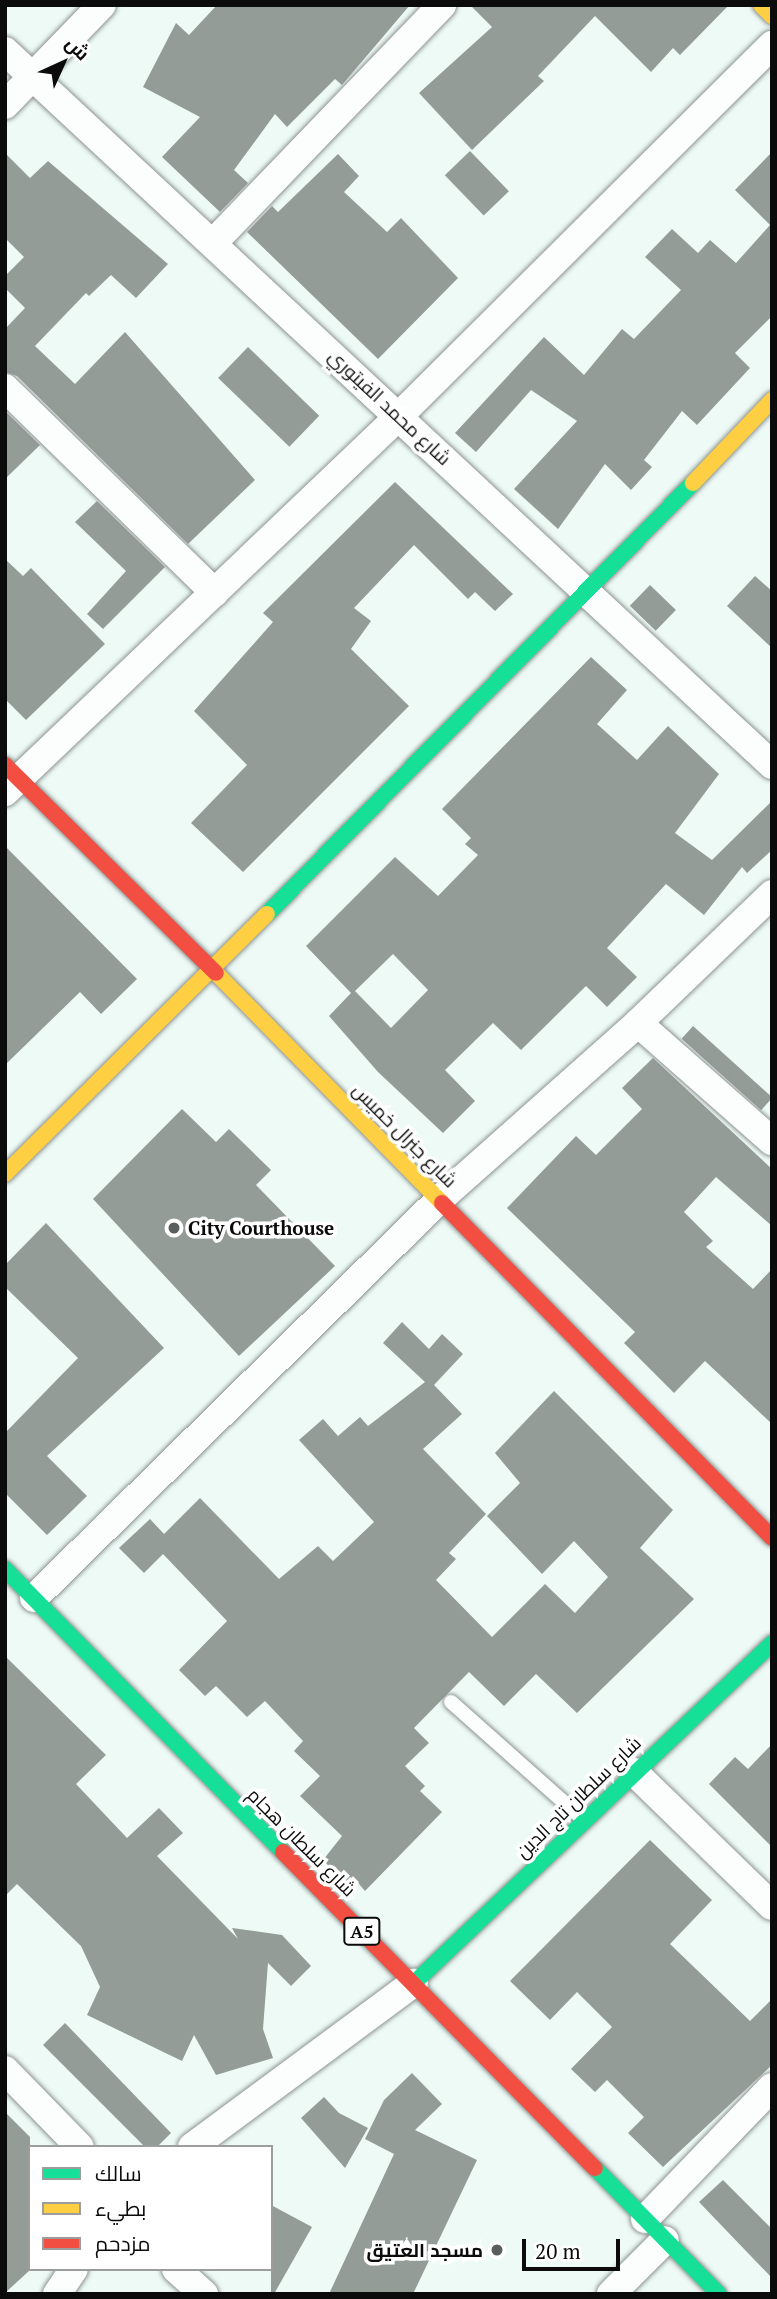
<!DOCTYPE html>
<html>
<head>
<meta charset="utf-8">
<style>
  body { margin:0 }
  #map { position:relative; width:777px; height:2299px; overflow:hidden; background:#edfaf6; font-family:"PT Serif",Cairo,serif }
  div>[style] { position:absolute }
  [style*='--x'] { left:calc(var(--x)*1px); top:calc(var(--y)*1px); width:calc(var(--w)*1px); rotate:calc(var(--a)*1deg) }
  .building>* { inset:0; background:#949c98; transform-origin:0 0 }
  .roads { filter:drop-shadow(0 0 2px #8d9391) drop-shadow(0 0 2px #8d9391) }
  .lane>* { height:14px; margin:-7px; padding:0 7px; transform-origin:7px; border-radius:7px; background:#fcfefe }
  .street>* { height:28px; margin:-14px; padding:0 14px; transform-origin:14px; border-radius:14px; background:#fcfefe }
  .fast>* { height:16px; margin:-8px; padding:0 8px; transform-origin:8px; border-radius:8px; background:#16e098 }
  .slow>* { height:16px; margin:-8px; padding:0 8px; transform-origin:8px; border-radius:8px; background:#ffcf43 }
  .jam>* { height:16px; margin:-8px; padding:0 8px; transform-origin:8px; border-radius:8px; background:#f24e42 }
  .dots>* { width:19px; height:19px; translate:-50% -50%; box-sizing:border-box; border:4px solid #fff; border-radius:50% }
  span { translate:-50% -50%; white-space:nowrap; text-align:center; line-height:1.15; -webkit-text-stroke:7px #fff; paint-order:stroke }
  .shield-label span { padding:2px 5px; background:#fff; border:2px solid; border-radius:5px; -webkit-text-stroke-width:0 }
  .shield-label { font-size:18px; color:#0b0b0b; font-weight:700 }
  .street-label { font-size:19px; color:#0b0b0b }
  .poi-label { font-size:19px; color:#0b0b0b; font-weight:700 }
  .left { translate:0 -50%; text-align:left }
  .right { translate:-100% -50%; text-align:right }
  .frame { position:absolute; inset:0; border:7px solid #0b0b0b; pointer-events:none }
  .legend { position:absolute; left:28px; top:2145px; width:245px; height:126px; box-sizing:border-box; background:#fff; border:2px solid #9d9d9d; margin:0; padding:9px 12px; list-style:none; font-size:21px; color:#0b0b0b }
  .legend li { display:flex; align-items:center; gap:14px; height:35px }
  .legend b { width:35px; border:2px solid #9d9d9d }
  .north { position:absolute; left:28px; top:28px; width:70px; height:70px; -webkit-text-stroke:5px #fff; paint-order:stroke; rotate:45deg; font-size:19px; font-weight:700; line-height:28px; text-align:center; color:#0b0b0b }
  .north::after { content:''; display:block; margin:auto; width:24px; height:32px; background:#0b0b0b; clip-path:polygon(50% 0,100% 100%,50% 72%,0 100%) }
  .scale { position:absolute; left:522px; top:2239px; width:98px; height:32px; box-sizing:border-box; border:4px solid #0b0b0b; border-top:0; padding-left:9px; font-size:21px; line-height:24px; white-space:nowrap; color:#0b0b0b; -webkit-text-stroke:5px #fff; paint-order:stroke }
</style>
</head>
<body>
<div id="map">
  <div class="building">
    <i style="clip-path:polygon(217px 5px,410px 5px,342px 85px,335px 79px,287px 127px,275px 114px,234px 170px,248px 183px,220px 212px,162px 157px,200px 117px,143px 87px,176px 23px,189px 35px)"></i>
    <i style="clip-path:polygon(470px 5px,662px 5px,728px 6px,680px 55px,673px 48px,651px 72px,595px 16px,538px 76px,544px 81px,472px 150px,419px 93px,492px 27px)"></i>
    <i style="left:470px;top:151px;width:56px;height:35px;rotate:46deg"></i>
    <i style="clip-path:polygon(772px 152px,772px 316px,735px 353px,750px 368px,697px 425px,682px 411px,644px 460px,652px 467px,631px 490px,605px 464px,558px 529px,514px 489px,577px 421px,531px 390px,476px 452px,455px 433px,544px 337px,584px 375px,622px 329px,634px 339px,681px 290px,645px 257px,672px 229px,698px 253px,710px 240px,736px 263px,770px 225px,735px 190px)"></i>
    <i style="clip-path:polygon(5px 153px,30px 178px,48px 161px,168px 264px,136px 298px,111px 275px,89px 296px,86px 293px,35px 346px,75px 384px,125px 332px,255px 480px,188px 544px,17px 376px,5px 372px,5px 329px,25px 308px,5px 288px,5px 276px,24px 257px,5px 238px)"></i>
    <i style="clip-path:polygon(338px 154px,359px 176px,344px 192px,387px 232px,401px 218px,458px 278px,378px 359px,247px 232px,272px 206px,278px 212px)"></i>
    <i style="left:248px;top:347px;width:99px;height:43px;rotate:44deg"></i>
    <i style="clip-path:polygon(5px 411px,40px 445px,5px 479px)"></i>
    <i style="clip-path:polygon(395px 482px,513px 594px,495px 611px,475px 592px,468px 599px,414px 545px,354px 608px,371px 621px,351px 649px,409px 706px,243px 872px,191px 823px,247px 765px,194px 711px,273px 622px,263px 613px)"></i>
    <i style="clip-path:polygon(97px 501px,165px 567px,103px 629px,87px 614px,126px 571px,75px 522px)"></i>
    <i style="clip-path:polygon(5px 559px,23px 576px,31px 568px,105px 644px,26px 720px,5px 699px)"></i>
    <i style="clip-path:polygon(755px 576px,772px 591px,772px 648px,727px 606px)"></i>
    <i style="left:650px;top:585px;width:36px;height:29px;rotate:44deg"></i>
    <i style="clip-path:polygon(evenodd,591px 657px,627px 690px,597px 724px,637px 760px,668px 726px,719px 774px,675px 833px,712px 860px,772px 801px,772px 850px,747px 873px,742px 867px,704px 915px,666px 884px,607px 948px,637px 977px,607px 1007px,586px 986px,521px 1050px,493px 1023px,445px 1070px,475px 1101px,443px 1133px,378px 1072px,329px 1016px,351px 993px,306px 946px,395px 857px,438px 896px,478px 855px,465px 844px,471px 838px,442px 809px,591px 657px,393px 954px,428px 990px,391px 1028px,355px 991px,393px 954px)"></i>
    <i style="clip-path:polygon(5px 846px,137px 979px,101px 1014px,80px 992px,5px 1065px)"></i>
    <i style="left:693px;top:1026px;width:107px;height:17px;rotate:42deg"></i>
    <i style="clip-path:polygon(653px 1058px,772px 1169px,772px 1226px,716px 1177px,684px 1212px,713px 1241px,706px 1247px,753px 1289px,772px 1269px,772px 1424px,705px 1361px,674px 1393px,624px 1343px,635px 1332px,507px 1208px,576px 1136px,596px 1155px,642px 1109px,622px 1088px)"></i>
    <i style="clip-path:polygon(182px 1109px,216px 1142px,229px 1129px,271px 1170px,256px 1185px,335px 1266px,239px 1356px,93px 1199px)"></i>
    <i style="clip-path:polygon(46px 1223px,164px 1348px,47px 1456px,87px 1496px,47px 1535px,5px 1493px,5px 1433px,78px 1358px,5px 1287px,5px 1265px)"></i>
    <i style="clip-path:polygon(402px 1322px,429px 1349px,442px 1334px,463px 1354px,434px 1385px,462px 1414px,423px 1449px,486px 1514px,449px 1553px,456px 1559px,436px 1580px,492px 1637px,545px 1584px,575px 1613px,608px 1577px,574px 1541px,542px 1574px,487px 1516px,520px 1483px,495px 1453px,554px 1391px,673px 1510px,640px 1548px,694px 1599px,577px 1713px,536px 1674px,504px 1706px,469px 1672px,414px 1728px,429px 1743px,405px 1766px,425px 1786px,420px 1791px,442px 1812px,365px 1891px,354px 1878px,347px 1885px,323px 1860px,342px 1836px,300px 1796px,320px 1776px,294px 1751px,303px 1741px,265px 1701px,247px 1717px,216px 1686px,205px 1696px,179px 1670px,227px 1621px,163px 1554px,144px 1573px,119px 1548px,150px 1519px,164px 1534px,200px 1498px,279px 1579px,318px 1546px,333px 1561px,374px 1522px,299px 1440px,323px 1419px,338px 1436px,360px 1417px,368px 1426px,425px 1382px,383px 1343px)"></i>
    <i style="clip-path:polygon(5px 1656px,106px 1755px,76px 1784px,127px 1838px,159px 1808px,183px 1833px,157px 1856px,238px 1939px,232px 1928px,282px 1935px,311px 1966px,291px 1986px,268px 1963px,263px 2029px,273px 2058px,216px 2075px,194px 2035px,182px 2061px,87px 2015px,100px 1987px,81px 1946px,17px 1884px,5px 1896px)"></i>
    <i style="clip-path:polygon(772px 1744px,772px 1847px,709px 1784px,735px 1757px,748px 1769px)"></i>
    <i style="clip-path:polygon(650px 1840px,712px 1900px,670px 1944px,750px 2021px,772px 1999px,772px 2065px,663px 2167px,628px 2133px,644px 2117px,607px 2080px,595px 2092px,571px 2069px,612px 2027px,577px 1992px,550px 2020px,510px 1981px)"></i>
    <i style="clip-path:polygon(65px 2023px,171px 2133px,157px 2147px,145px 2147px,43px 2045px)"></i>
    <i style="clip-path:polygon(412px 2073px,442px 2104px,415px 2130px,477px 2160px,413px 2294px,329px 2294px,394px 2154px,365px 2139px,384px 2100px)"></i>
    <i style="clip-path:polygon(324px 2097px,339px 2113px,368px 2128px,345px 2168px,301px 2118px)"></i>
    <i style="clip-path:polygon(5px 2112px,30px 2137px,30px 2270px,5px 2293px)"></i>
    <i style="clip-path:polygon(723px 2180px,772px 2229px,772px 2278px,699px 2202px)"></i>
    <i style="clip-path:polygon(271px 2205px,312px 2227px,274px 2294px,271px 2294px)"></i>
  </div>
  <div class="roads">
    <div class="lane">
      <i style="--x:451;--y:1702;--w:176;--a:41.6"></i>
    </div>
    <div class="street">
      <i style="--x:5;--y:51;--w:1048;--a:42.95"></i>
      <i style="--x:5;--y:105;--w:139;--a:-45.9"></i>
      <i style="--x:214;--y:242;--w:329;--a:-46.1"></i>
      <i style="--x:5;--y:388;--w:293;--a:44.3"></i>
      <i style="--x:5;--y:792;--w:546;--a:-43.66"></i>
      <i style="--x:400;--y:415;--w:525;--a:-44.85"></i>
      <i style="--x:638;--y:1023;--w:179;--a:41.4"></i>
      <i style="--x:34;--y:1598;--w:569;--a:-44.5"></i>
      <i style="--x:440;--y:1199;--w:265;--a:-41.6"></i>
      <i style="--x:638;--y:1023;--w:186;--a:-43.9"></i>
      <i style="--x:634;--y:1772;--w:192;--a:44.2"></i>
      <i style="--x:5;--y:2070;--w:107;--a:45.8"></i>
      <i style="--x:192;--y:2147;--w:276;--a:-36.5"></i>
      <i style="--x:645;--y:2219;--w:183;--a:-46.1"></i>
      <i style="--x:176;--y:2269;--w:38;--a:42"></i>
      <i style="--x:57;--y:2294;--w:30;--a:-56"></i>
      <i style="--x:611;--y:2294;--w:76;--a:-45"></i>
    </div>
    <div class="fast">
      <i style="--x:267;--y:914;--w:606;--a:-45.33"></i>
      <i style="--x:5;--y:1569;--w:397;--a:45.5"></i>
      <i style="--x:414;--y:1983;--w:494;--a:-43.5"></i>
      <i style="--x:595;--y:2168;--w:177;--a:45.5"></i>
    </div>
    <div class="slow">
      <i style="--x:761;--y:5;--w:16;--a:45"></i>
      <i style="--x:693;--y:483;--w:115;--a:-46.4"></i>
      <i style="--x:216;--y:973;--w:322;--a:45.5"></i>
      <i style="--x:5;--y:1174;--w:369;--a:-44.8"></i>
    </div>
    <div class="jam">
      <i style="--x:5;--y:765;--w:296;--a:44.6"></i>
      <i style="--x:442;--y:1203;--w:470;--a:45.4"></i>
      <i style="--x:283;--y:1852;--w:444;--a:45.4"></i>
    </div>
  </div>
  <div class="dots">
    <i style="left:174px;top:1228px;background:#5a5f5d"></i>
    <i style="left:497px;top:2250px;background:#5a5f5d"></i>
  </div>
  <div class="shield-label">
    <span style="left:362px;top:1931px">A5</span>
  </div>
  <div class="street-label">
    <span style="left:390px;top:407px;rotate:43deg">شارع محمد الفيتوري</span>
    <span style="left:405px;top:1135px;rotate:45deg">شارع جنرال خميس</span>
    <span style="left:578px;top:1797px;rotate:-44deg">شارع سلطان تاج الدين</span>
    <span style="left:302px;top:1842px;rotate:45deg">شارع سلطان هجام</span>
  </div>
  <div class="poi-label">
    <span class="left" style="left:188px;top:1228px">City Courthouse</span>
    <span class="right" style="left:483px;top:2250px">مسجد العتيق</span>
  </div>
  <div class="frame"></div>
  <ul class="legend">
  <li><b style="height:9px;background:#16e098"></b>سالك</li>
  <li><b style="height:9px;background:#ffcf43"></b>بطيء</li>
  <li><b style="height:9px;background:#f24e42"></b>مزدحم</li>
  </ul>
  <div class="north">ش</div>
  <div class="scale">20 m</div>
</div>
</body>
</html>
